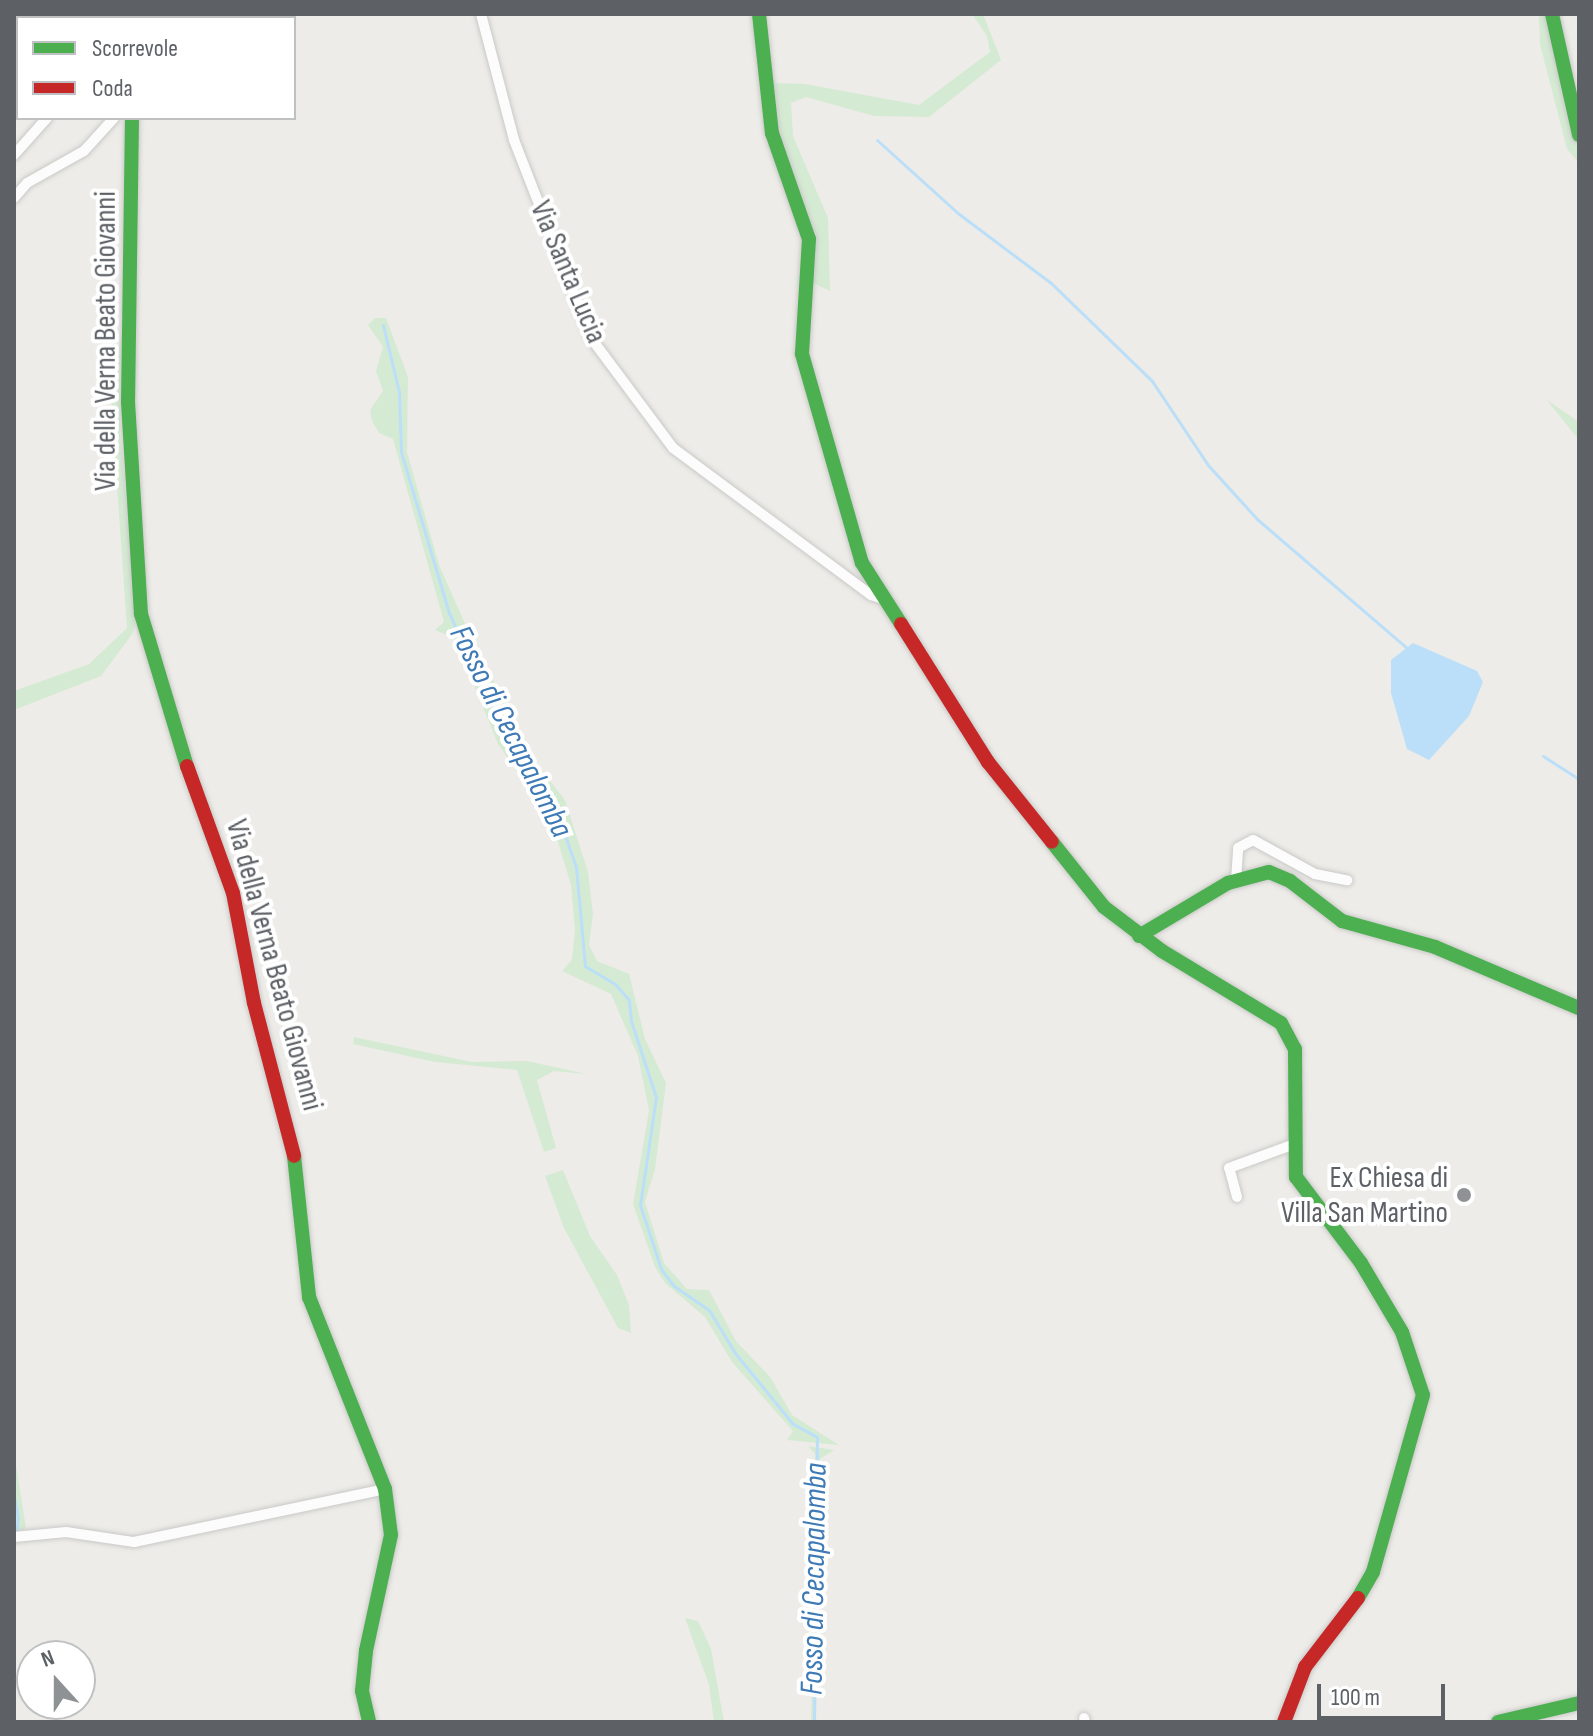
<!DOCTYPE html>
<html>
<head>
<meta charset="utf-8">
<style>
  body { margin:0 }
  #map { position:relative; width:1593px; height:1736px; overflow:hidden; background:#edece8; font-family:"Sofia Sans Condensed",sans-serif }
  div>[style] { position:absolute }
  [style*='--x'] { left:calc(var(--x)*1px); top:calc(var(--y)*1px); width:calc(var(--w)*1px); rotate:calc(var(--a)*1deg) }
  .green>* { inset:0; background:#d5ead3 }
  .water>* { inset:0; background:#bbdff8 }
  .stream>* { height:3px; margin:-1.5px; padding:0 1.5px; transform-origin:1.5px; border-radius:1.5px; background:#bbdff8 }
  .roads { filter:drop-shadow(0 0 2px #c9c9c8) drop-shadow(0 0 2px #c9c9c8) }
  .street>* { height:10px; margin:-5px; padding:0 5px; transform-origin:5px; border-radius:5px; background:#fcfcfc }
  .fast>* { height:14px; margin:-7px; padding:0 7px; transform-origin:7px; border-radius:7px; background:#4caf50 }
  .jam>* { height:14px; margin:-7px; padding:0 7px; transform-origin:7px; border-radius:7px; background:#c62828 }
  .dots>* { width:22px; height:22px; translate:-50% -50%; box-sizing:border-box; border:4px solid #fff; border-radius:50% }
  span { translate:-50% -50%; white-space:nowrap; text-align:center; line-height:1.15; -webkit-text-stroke:8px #fff; paint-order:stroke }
  .street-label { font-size:30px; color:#5d6166 }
  .poi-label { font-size:30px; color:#5d6166 }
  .right { translate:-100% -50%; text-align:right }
  .water-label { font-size:32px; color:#3e7ab6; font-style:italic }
  .frame { position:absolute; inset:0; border:16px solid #5d6166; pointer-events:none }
  .legend { position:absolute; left:16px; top:16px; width:280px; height:104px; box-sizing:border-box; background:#fff; border:2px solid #bec0c2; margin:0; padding:10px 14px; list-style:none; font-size:24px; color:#5d6166 }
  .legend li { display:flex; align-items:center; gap:16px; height:40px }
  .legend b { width:40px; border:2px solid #bec0c2 }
  .north { position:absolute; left:16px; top:1640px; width:80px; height:80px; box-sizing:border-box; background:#fff; border:2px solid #bec0c2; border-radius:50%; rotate:339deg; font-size:22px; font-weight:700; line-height:32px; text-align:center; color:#5d6166 }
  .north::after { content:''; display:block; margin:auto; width:28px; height:36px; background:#8f9294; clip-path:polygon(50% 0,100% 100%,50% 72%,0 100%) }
  .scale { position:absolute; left:1317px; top:1684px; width:128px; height:36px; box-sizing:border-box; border:4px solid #5d6166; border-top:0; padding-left:10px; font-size:24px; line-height:28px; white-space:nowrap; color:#5d6166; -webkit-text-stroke:6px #fff; paint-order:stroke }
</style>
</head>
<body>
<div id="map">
  <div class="green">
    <i style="clip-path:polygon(972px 14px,983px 14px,1001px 60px,929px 117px,874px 116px,806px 97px,791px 103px,793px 136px,828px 218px,830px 291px,813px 283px,815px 237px,782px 145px,773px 83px,805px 84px,919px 105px,990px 52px,987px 36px)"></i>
    <i style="clip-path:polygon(1539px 14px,1549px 14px,1579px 142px,1579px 163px,1567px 149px,1540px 44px)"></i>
    <i style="clip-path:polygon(375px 318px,386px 318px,408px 377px,407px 452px,439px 565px,482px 662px,495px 684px,505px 691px,510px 730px,565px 800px,588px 872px,593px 914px,589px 945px,597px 961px,629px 974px,645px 1039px,666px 1083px,655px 1169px,645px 1202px,664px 1263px,687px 1289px,709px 1290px,736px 1341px,771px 1378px,792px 1415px,839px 1445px,787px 1440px,793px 1431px,732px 1362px,705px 1317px,665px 1283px,655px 1267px,633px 1204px,649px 1110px,638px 1056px,611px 994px,562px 971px,572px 960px,575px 930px,571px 885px,552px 822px,498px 744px,455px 638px,435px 630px,444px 622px,393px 439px,379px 433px,372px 421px,370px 410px,383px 391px,376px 371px,383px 347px,368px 325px)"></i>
    <i style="clip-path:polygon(123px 323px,120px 434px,136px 618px,133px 633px,101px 676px,14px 710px,14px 691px,89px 664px,127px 628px,111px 400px)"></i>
    <i style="clip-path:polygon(1547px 400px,1579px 422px,1579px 440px,1554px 409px)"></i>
    <i style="clip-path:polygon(354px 1037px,472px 1062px,527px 1061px,586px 1074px,554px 1071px,537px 1080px,556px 1148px,544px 1152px,517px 1070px,435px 1062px,353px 1044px)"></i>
    <i style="clip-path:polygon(563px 1170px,590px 1236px,617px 1275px,629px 1305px,631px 1333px,618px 1328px,564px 1228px,545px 1176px)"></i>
    <i style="clip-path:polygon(808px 1446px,834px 1450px,820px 1459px,818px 1476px,816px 1722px,811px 1722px,815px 1454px)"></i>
    <i style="clip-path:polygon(14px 1453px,26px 1528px,14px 1535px)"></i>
    <i style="clip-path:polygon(685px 1618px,698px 1621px,711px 1649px,724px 1722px,714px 1722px,709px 1685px)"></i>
  </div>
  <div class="water">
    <i style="clip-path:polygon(1413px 643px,1477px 671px,1483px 682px,1469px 716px,1429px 760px,1407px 749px,1391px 693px,1391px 660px)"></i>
  </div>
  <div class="stream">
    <i style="--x:877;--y:140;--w:110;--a:42.1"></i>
    <i style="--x:959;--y:214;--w:115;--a:36.9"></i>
    <i style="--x:1051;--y:283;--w:141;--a:44.1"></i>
    <i style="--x:1152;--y:381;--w:101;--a:56.3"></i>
    <i style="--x:1208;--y:465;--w:73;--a:47.8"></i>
    <i style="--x:1257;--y:519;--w:196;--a:40.7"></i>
    <i style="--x:383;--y:325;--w:69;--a:76.6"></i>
    <i style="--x:399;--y:392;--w:60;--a:88.1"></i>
    <i style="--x:401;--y:452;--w:168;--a:73.4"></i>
    <i style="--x:449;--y:613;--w:126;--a:65.7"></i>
    <i style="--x:501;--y:728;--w:88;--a:55.2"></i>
    <i style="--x:551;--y:800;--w:26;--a:67"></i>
    <i style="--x:561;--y:824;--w:46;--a:70.8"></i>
    <i style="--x:576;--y:867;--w:99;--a:84.8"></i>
    <i style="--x:585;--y:966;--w:35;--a:31"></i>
    <i style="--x:615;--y:984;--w:21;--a:49"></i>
    <i style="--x:629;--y:1000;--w:21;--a:85"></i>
    <i style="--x:631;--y:1021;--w:80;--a:71.8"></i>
    <i style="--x:656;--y:1097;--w:109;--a:98.4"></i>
    <i style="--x:640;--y:1205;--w:67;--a:71.8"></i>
    <i style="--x:661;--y:1269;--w:21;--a:53"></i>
    <i style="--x:674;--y:1286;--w:42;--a:34.4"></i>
    <i style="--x:709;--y:1310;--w:50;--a:58.8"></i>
    <i style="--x:735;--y:1353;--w:92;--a:50.8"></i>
    <i style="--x:793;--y:1424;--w:27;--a:28"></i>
    <i style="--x:817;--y:1437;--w:285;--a:90.6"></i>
    <i style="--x:1543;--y:756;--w:43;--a:32.6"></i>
    <i style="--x:14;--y:1496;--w:22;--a:80"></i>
    <i style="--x:18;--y:1518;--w:28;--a:98"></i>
  </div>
  <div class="roads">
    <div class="street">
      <i style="--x:481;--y:14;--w:130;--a:75.3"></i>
      <i style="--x:514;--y:140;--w:212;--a:68.7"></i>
      <i style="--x:591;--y:338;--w:137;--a:53.3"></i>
      <i style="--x:673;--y:448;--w:247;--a:36.6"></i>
      <i style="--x:871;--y:595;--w:13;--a:18"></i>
      <i style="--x:50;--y:18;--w:6;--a:-45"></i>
      <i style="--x:87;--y:18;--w:4;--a:-63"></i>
      <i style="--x:152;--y:18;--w:4;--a:-76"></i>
      <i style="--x:14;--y:46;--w:4;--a:-27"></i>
      <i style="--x:14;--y:155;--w:50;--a:-48.3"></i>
      <i style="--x:14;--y:198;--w:20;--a:-49"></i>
      <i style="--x:27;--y:183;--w:65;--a:-29.3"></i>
      <i style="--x:84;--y:151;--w:45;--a:-47.7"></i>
      <i style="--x:1236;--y:880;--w:32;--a:-86"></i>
      <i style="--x:1238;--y:848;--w:17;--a:-28"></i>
      <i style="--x:1253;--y:840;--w:71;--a:28.7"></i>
      <i style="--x:1315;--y:874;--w:33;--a:11"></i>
      <i style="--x:1237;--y:1197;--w:30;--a:-105"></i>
      <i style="--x:1229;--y:1168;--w:67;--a:-20.1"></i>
      <i style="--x:14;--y:1537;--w:52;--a:-5.5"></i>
      <i style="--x:66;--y:1532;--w:69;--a:8.4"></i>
      <i style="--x:134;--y:1542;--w:257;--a:-11.9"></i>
      <i style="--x:1084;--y:1718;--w:4;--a:76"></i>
    </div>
    <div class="fast">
      <i style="--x:759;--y:14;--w:120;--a:83.8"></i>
      <i style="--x:772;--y:133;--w:112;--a:70.8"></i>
      <i style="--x:809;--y:239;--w:115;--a:93.5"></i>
      <i style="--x:802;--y:354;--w:217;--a:74"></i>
      <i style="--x:862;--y:563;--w:72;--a:57.4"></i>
      <i style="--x:1552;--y:14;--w:124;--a:77.4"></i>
      <i style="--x:132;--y:118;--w:284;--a:90.8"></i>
      <i style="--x:128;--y:402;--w:212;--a:86.5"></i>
      <i style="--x:141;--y:614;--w:159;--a:73.2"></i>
      <i style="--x:1052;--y:842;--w:83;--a:51.3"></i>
      <i style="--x:1104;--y:907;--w:73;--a:37.2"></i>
      <i style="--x:1162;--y:951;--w:139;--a:31.2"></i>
      <i style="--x:1281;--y:1023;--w:30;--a:62"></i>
      <i style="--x:1295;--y:1049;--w:128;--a:89.6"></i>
      <i style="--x:1296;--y:1177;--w:108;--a:52.9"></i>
      <i style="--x:1361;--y:1263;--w:80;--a:59.3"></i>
      <i style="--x:1402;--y:1332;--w:66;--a:71.6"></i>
      <i style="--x:1423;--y:1395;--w:184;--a:105.8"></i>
      <i style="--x:1373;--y:1572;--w:30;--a:120"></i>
      <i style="--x:1139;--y:936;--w:104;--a:-30.8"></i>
      <i style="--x:1228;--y:883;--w:42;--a:-15"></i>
      <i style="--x:1269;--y:872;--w:23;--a:23"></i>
      <i style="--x:1290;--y:881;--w:66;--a:37.6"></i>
      <i style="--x:1342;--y:921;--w:97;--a:15.6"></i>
      <i style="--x:1435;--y:947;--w:156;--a:23"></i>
      <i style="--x:294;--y:1156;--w:142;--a:83.9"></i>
      <i style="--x:309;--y:1297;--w:206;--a:68.4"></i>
      <i style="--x:385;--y:1489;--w:46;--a:82.6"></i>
      <i style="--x:391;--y:1535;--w:119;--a:102.2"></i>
      <i style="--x:366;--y:1651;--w:40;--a:95.7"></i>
      <i style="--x:362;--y:1691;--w:32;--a:77"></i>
      <i style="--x:1498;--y:1722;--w:83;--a:-13.2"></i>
    </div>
    <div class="jam">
      <i style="--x:901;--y:624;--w:163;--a:57.8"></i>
      <i style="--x:988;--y:762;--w:102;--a:51.3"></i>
      <i style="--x:187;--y:766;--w:135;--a:70.1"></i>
      <i style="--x:233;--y:893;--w:112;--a:79.2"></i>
      <i style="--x:254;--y:1003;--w:158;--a:75.3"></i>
      <i style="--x:1284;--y:1722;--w:59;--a:-69.1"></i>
      <i style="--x:1305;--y:1667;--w:87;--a:-52.5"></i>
    </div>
  </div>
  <div class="dots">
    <i style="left:1464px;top:1195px;background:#8f9294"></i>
  </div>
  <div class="street-label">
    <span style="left:568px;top:272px;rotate:67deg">Via Santa Lucia</span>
    <span style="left:106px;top:341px;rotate:-90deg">Via della Verna Beato Giovanni</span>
    <span style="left:274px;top:965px;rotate:75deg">Via della Verna Beato Giovanni</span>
  </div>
  <div class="poi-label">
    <span class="right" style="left:1448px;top:1195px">Ex Chiesa di<br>Villa San Martino</span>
  </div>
  <div class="water-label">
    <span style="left:510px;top:732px;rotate:63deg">Fosso di Cecapalomba</span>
    <span style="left:815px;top:1579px;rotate:-89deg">Fosso di Cecapalomba</span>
  </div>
  <div class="frame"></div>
  <ul class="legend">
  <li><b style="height:10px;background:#4caf50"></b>Scorrevole</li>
  <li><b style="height:10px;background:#c62828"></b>Coda</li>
  </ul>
  <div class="north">N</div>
  <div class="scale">100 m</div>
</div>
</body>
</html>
